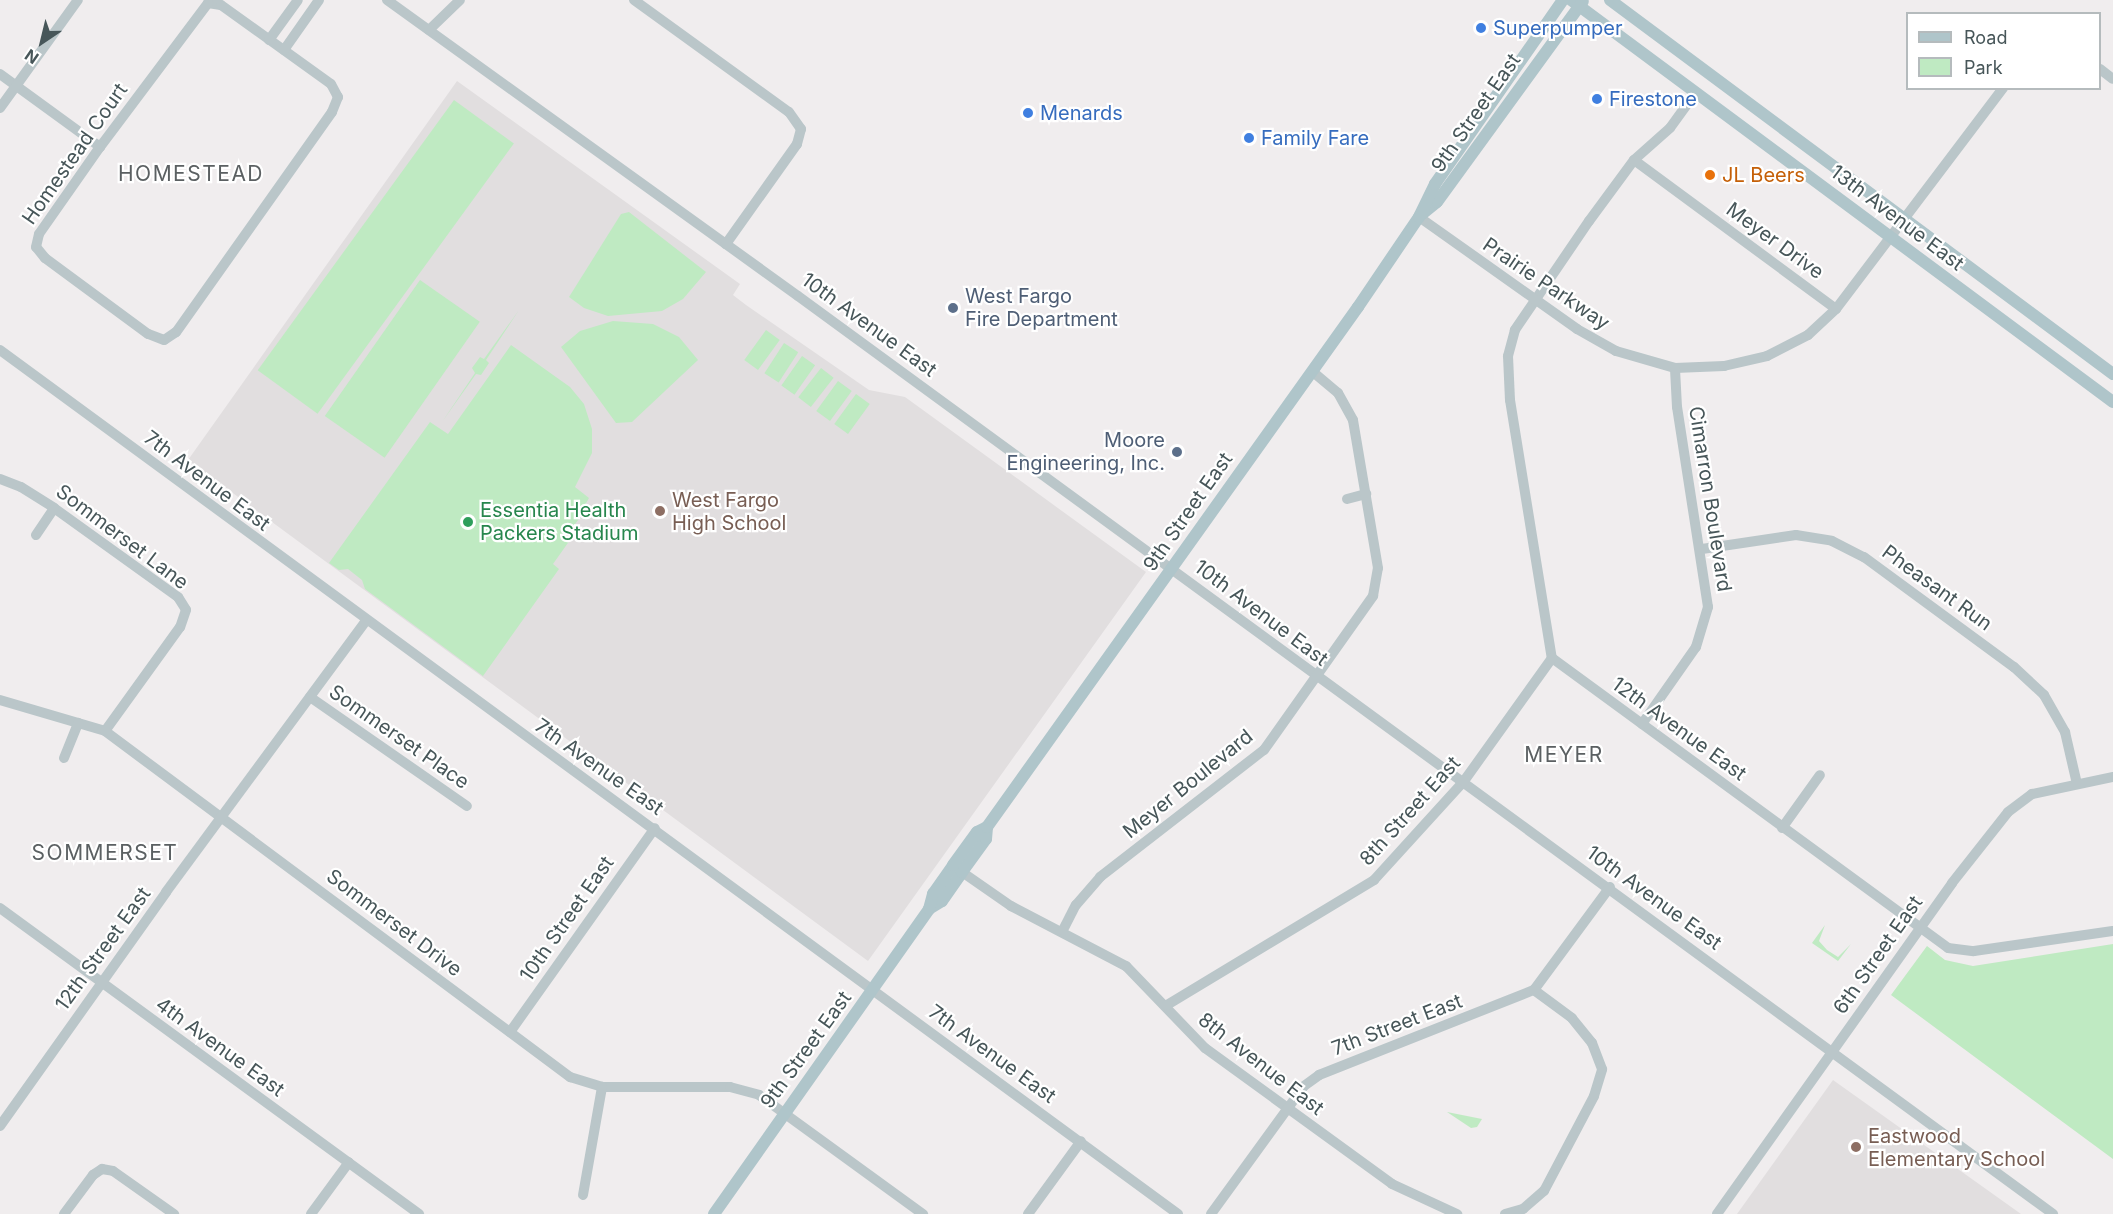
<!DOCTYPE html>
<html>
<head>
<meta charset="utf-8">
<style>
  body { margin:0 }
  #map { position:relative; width:2113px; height:1214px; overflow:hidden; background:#f0edee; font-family:Inter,sans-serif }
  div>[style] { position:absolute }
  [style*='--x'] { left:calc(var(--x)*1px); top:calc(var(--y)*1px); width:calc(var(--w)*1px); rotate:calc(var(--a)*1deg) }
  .education>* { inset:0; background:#e1dedf }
  .green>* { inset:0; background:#bfeac2; transform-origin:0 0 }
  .minor>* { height:10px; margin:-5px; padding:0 5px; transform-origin:5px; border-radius:5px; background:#bac6c9 }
  .major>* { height:12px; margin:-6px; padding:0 6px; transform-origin:6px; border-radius:6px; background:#afc5ca }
  .dots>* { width:16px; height:16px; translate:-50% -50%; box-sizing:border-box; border:3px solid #fff; border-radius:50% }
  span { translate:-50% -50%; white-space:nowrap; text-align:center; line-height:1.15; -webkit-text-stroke:4.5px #fff; paint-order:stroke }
  .shop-label { font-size:20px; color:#366cbe }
  .left { translate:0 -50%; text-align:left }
  .street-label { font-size:20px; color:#475659 }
  .food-label { font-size:20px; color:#c56008 }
  .service-label { font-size:20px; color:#4e5e75 }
  .right { translate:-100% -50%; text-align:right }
  .education-label { font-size:20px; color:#785e54 }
  .leisure-label { font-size:20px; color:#27864d }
  .neighbourhood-label { font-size:21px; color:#5b6062; letter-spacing:1.5px }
  .legend { position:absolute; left:1906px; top:12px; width:195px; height:78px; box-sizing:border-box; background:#fff; border:2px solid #b5bbbd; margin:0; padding:8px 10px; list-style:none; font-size:18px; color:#475659 }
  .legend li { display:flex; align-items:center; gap:12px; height:30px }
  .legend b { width:30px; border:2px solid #b5bbbd }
  .north { position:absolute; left:12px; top:12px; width:60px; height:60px; -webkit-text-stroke:4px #fff; paint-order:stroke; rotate:215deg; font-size:16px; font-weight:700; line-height:24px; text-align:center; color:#475659 }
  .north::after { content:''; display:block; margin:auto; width:21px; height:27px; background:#475659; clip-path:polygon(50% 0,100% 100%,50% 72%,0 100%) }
</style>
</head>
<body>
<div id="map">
  <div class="education">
    <i style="clip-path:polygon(457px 81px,740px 284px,733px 295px,746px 305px,869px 390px,905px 397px,1146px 572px,868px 961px,188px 460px)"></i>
    <i style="clip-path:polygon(1833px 1080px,2021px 1214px,1737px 1214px)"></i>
  </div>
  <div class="green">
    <i style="left:454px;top:100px;width:74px;height:334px;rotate:36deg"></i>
    <i style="clip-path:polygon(629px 212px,706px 272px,683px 299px,662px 311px,608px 316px,584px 308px,569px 297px,621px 214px)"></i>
    <i style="left:420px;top:280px;width:73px;height:166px;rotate:35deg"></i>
    <i style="clip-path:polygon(519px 310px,486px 360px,489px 363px,481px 375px,476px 374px,442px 422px,475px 373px,472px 368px,480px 357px,484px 359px)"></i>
    <i style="clip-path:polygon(613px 321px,653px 324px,679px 337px,698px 360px,632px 422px,616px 423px,561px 347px,580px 331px)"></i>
    <i style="left:766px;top:330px;width:17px;height:37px;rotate:36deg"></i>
    <i style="left:784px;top:343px;width:17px;height:36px;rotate:33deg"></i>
    <i style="clip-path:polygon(511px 345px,570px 387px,584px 404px,592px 429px,592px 453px,575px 487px,589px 498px,585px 505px,588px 507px,566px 536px,570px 540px,553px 564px,559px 569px,483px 676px,365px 589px,362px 580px,348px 569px,339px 570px,329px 563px,430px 422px,448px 434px)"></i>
    <i style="left:802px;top:356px;width:16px;height:36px;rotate:35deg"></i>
    <i style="left:821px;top:368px;width:16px;height:37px;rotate:38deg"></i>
    <i style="left:838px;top:381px;width:17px;height:37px;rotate:36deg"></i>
    <i style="left:856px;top:394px;width:17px;height:37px;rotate:36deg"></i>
    <i style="clip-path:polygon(1825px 925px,1819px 941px,1827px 950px,1838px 957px,1851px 944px,1838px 961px,1812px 943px)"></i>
    <i style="clip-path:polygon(2113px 944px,2113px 1159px,1891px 995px,1927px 946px,1945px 960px,1973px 966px)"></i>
    <i style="clip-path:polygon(1447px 1112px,1482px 1119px,1477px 1127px,1471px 1128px)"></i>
  </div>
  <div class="minor">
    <i style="--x:387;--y:0;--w:506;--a:35.76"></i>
    <i style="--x:798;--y:296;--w:1555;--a:36.18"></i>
    <i style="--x:634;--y:0;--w:191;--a:35.9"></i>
    <i style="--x:789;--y:112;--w:21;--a:55"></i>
    <i style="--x:801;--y:129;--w:16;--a:105"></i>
    <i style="--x:797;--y:144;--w:123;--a:125.4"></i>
    <i style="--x:208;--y:3;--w:13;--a:9"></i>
    <i style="--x:221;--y:5;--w:135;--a:35.7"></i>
    <i style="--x:331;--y:84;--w:15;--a:62"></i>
    <i style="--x:338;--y:97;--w:16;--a:112"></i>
    <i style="--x:332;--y:112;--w:270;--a:125.3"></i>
    <i style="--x:176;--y:332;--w:14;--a:146"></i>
    <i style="--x:164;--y:340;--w:17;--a:-159"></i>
    <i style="--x:148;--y:334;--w:128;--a:-143.6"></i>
    <i style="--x:45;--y:258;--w:14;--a:-129"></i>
    <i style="--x:36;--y:247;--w:13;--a:-77"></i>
    <i style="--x:39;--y:234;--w:106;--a:-55"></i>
    <i style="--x:100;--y:147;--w:180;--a:-53.1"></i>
    <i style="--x:429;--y:30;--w:43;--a:-44.1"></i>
    <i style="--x:269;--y:40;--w:49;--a:-54.1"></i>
    <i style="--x:284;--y:50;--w:61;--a:-55"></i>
    <i style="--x:2100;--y:69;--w:16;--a:38"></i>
    <i style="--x:0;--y:74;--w:124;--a:36.1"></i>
    <i style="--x:1696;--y:92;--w:44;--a:125.8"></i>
    <i style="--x:1670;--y:128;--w:48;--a:138.4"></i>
    <i style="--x:1634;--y:160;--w:76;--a:126.4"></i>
    <i style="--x:1589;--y:221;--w:132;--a:124.2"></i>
    <i style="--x:1515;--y:330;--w:27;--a:105"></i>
    <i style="--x:1508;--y:356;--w:44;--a:87.4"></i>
    <i style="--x:1510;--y:400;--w:261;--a:80.8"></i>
    <i style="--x:1552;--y:658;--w:491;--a:36.2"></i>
    <i style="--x:1948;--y:948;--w:26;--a:7"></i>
    <i style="--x:1974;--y:951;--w:140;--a:-8.2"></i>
    <i style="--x:0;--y:108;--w:133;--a:-54.2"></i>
    <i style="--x:1634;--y:160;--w:251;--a:36.4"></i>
    <i style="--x:1419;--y:217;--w:194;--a:35.3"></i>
    <i style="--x:1577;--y:329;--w:45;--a:29.4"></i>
    <i style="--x:1616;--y:351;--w:61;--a:16.1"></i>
    <i style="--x:1675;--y:368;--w:49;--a:-2.3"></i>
    <i style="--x:1724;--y:366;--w:44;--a:-13.1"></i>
    <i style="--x:1767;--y:356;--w:46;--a:-27.1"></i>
    <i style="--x:1808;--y:335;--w:38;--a:-43"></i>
    <i style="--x:1836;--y:309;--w:277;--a:-52.9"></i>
    <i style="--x:0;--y:350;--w:1461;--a:36.26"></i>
    <i style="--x:0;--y:479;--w:22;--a:21"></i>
    <i style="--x:21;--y:487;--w:39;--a:32"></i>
    <i style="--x:54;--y:508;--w:153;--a:35.7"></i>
    <i style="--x:178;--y:597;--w:15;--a:58"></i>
    <i style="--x:186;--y:610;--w:18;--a:109"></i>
    <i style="--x:180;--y:627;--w:128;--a:125.8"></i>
    <i style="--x:1347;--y:499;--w:20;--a:-15"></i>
    <i style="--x:36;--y:535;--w:32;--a:-56"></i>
    <i style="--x:1702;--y:549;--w:95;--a:-8.5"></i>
    <i style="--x:1796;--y:535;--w:36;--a:9"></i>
    <i style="--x:1832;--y:541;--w:36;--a:27"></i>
    <i style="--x:1864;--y:557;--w:186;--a:36.3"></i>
    <i style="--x:2014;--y:667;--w:41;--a:43"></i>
    <i style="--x:2044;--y:695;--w:43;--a:60.4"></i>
    <i style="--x:2065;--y:732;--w:53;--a:77"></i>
    <i style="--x:310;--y:697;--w:191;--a:34.8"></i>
    <i style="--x:0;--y:700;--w:109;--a:16.4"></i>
    <i style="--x:105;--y:731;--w:580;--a:36.65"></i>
    <i style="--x:570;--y:1077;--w:34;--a:17"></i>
    <i style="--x:602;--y:1087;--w:128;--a:0"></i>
    <i style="--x:730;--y:1087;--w:30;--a:15"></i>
    <i style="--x:759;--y:1095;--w:203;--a:36"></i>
    <i style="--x:1642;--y:724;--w:94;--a:-55"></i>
    <i style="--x:1696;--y:647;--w:42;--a:-73.3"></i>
    <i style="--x:1708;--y:607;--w:202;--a:-98.8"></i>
    <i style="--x:1677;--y:407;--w:39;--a:-93"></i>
    <i style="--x:64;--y:758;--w:38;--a:-68"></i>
    <i style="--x:1782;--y:828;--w:65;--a:-54.4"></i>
    <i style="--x:962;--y:872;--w:60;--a:34.8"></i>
    <i style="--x:1011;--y:906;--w:130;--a:27.6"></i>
    <i style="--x:1126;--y:966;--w:114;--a:46.1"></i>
    <i style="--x:1205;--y:1048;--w:231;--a:36"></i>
    <i style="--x:1392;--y:1184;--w:72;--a:24.8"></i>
    <i style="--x:0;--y:908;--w:519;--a:36.14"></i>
    <i style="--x:1063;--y:930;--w:28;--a:-63"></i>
    <i style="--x:1076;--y:905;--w:37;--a:-49"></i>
    <i style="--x:1100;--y:877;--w:207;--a:-37.8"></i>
    <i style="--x:1264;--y:750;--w:189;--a:-54.7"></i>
    <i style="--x:1373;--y:596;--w:28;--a:-80"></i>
    <i style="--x:1378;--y:568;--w:150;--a:-99.6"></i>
    <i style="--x:1353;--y:420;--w:31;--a:-119"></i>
    <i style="--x:1338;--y:393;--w:34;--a:-140"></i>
    <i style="--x:1167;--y:1005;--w:242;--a:-31.1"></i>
    <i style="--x:1374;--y:880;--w:134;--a:-47.7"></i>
    <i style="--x:1464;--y:781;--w:151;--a:-54.4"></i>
    <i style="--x:510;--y:1032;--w:250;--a:-54.6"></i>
    <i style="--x:0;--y:1126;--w:287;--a:-54.6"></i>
    <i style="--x:166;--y:892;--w:337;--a:-53.6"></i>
    <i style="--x:583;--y:1195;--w:110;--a:-80"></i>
    <i style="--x:64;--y:1214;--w:49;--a:-53.4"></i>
    <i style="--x:93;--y:1175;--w:11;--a:-34"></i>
    <i style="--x:102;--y:1169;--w:11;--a:10"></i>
    <i style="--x:113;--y:1171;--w:75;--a:35.2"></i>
    <i style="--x:311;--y:1214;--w:64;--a:-53.8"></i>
    <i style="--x:1028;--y:1214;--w:90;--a:-54"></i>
    <i style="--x:1211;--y:1214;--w:158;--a:-54"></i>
    <i style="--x:1304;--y:1086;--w:19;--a:-36"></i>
    <i style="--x:1319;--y:1075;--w:231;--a:-21.6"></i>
    <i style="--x:1534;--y:990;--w:128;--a:-53.6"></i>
    <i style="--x:1505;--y:1214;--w:19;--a:-16"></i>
    <i style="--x:1523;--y:1209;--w:28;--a:-41"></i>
    <i style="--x:1544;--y:1191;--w:107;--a:-62.2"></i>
    <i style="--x:1594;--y:1096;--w:28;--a:-73"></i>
    <i style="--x:1602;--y:1069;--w:28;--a:-111"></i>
    <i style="--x:1592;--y:1043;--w:32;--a:-129"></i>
    <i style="--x:1572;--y:1018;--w:47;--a:-143.6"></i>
    <i style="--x:1717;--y:1214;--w:406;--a:-54.6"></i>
    <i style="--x:1952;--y:883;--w:90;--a:-51.7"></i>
    <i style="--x:2008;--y:812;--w:30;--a:-37"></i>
    <i style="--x:2032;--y:794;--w:83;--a:-11.9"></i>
  </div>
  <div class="major">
    <i style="--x:1571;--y:0;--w:675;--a:36.56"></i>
    <i style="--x:1610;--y:0;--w:627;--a:36.63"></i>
    <i style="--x:1422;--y:214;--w:19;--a:-39"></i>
    <i style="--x:1437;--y:202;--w:248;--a:-54"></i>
    <i style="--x:929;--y:909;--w:15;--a:-32"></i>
    <i style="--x:942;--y:901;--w:35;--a:-55"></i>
    <i style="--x:962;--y:872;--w:41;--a:-54"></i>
    <i style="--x:986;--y:839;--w:12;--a:-85"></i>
    <i style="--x:714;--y:1214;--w:373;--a:-54.8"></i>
    <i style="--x:929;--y:909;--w:16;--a:-75"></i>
    <i style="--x:933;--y:894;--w:35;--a:-55"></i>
    <i style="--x:953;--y:865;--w:41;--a:-54"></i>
    <i style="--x:977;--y:832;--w:11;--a:-27"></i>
    <i style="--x:987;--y:827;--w:639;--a:-54.49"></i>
    <i style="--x:1358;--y:307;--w:109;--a:-55.9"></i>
    <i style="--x:1419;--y:217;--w:37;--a:-64"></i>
    <i style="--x:1435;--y:184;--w:224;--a:-55.2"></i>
  </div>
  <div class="dots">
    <i style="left:1481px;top:28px;background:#3f7fe0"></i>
    <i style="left:1597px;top:99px;background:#3f7fe0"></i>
    <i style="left:1028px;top:113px;background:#3f7fe0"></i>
    <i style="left:1249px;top:138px;background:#3f7fe0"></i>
    <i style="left:1710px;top:175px;background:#e8710a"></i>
    <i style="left:953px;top:308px;background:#5c6f8a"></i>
    <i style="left:1177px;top:452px;background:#5c6f8a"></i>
    <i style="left:660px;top:511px;background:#8d6e63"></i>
    <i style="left:468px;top:522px;background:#2e9e5b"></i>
    <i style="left:1856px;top:1147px;background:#8d6e63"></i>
  </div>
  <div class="shop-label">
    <span class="left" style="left:1493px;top:28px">Superpumper</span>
    <span class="left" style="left:1609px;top:99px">Firestone</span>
    <span class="left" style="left:1040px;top:113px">Menards</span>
    <span class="left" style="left:1261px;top:138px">Family Fare</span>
  </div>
  <div class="street-label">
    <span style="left:1476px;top:113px;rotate:-55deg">9th Street East</span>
    <span style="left:75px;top:154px;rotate:-55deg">Homestead Court</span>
    <span style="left:1897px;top:218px;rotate:37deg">13th Avenue East</span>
    <span style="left:1775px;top:241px;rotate:36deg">Meyer Drive</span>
    <span style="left:1546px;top:284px;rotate:34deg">Prairie Parkway</span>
    <span style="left:869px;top:325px;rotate:36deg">10th Avenue East</span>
    <span style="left:207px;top:481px;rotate:37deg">7th Avenue East</span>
    <span style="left:1710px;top:499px;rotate:81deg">Cimarron Boulevard</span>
    <span style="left:1188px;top:512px;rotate:-55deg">9th Street East</span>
    <span style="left:122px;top:537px;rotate:37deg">Sommerset Lane</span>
    <span style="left:1937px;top:588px;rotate:36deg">Pheasant Run</span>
    <span style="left:1261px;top:613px;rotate:37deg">10th Avenue East</span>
    <span style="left:1679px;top:729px;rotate:36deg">12th Avenue East</span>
    <span style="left:399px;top:737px;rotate:35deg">Sommerset Place</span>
    <span style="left:599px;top:767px;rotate:35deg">7th Avenue East</span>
    <span style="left:1188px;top:784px;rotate:-39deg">Meyer Boulevard</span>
    <span style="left:1410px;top:811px;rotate:-48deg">8th Street East</span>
    <span style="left:1654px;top:898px;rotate:36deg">10th Avenue East</span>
    <span style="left:567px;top:919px;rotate:-55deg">10th Street East</span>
    <span style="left:394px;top:923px;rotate:37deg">Sommerset Drive</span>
    <span style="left:103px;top:949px;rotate:-54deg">12th Street East</span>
    <span style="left:1878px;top:955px;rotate:-55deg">6th Street East</span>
    <span style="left:1397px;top:1025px;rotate:-21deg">7th Street East</span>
    <span style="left:220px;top:1047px;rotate:36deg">4th Avenue East</span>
    <span style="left:806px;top:1050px;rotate:-54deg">9th Street East</span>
    <span style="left:992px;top:1054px;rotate:36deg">7th Avenue East</span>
    <span style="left:1261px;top:1064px;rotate:38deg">8th Avenue East</span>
  </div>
  <div class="food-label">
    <span class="left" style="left:1722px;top:175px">JL Beers</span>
  </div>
  <div class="service-label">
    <span class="left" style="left:965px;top:308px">West Fargo<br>Fire Department</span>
    <span class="right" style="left:1165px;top:452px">Moore<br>Engineering, Inc.</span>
  </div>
  <div class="education-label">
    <span class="left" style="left:672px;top:512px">West Fargo<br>High School</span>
    <span class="left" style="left:1868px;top:1148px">Eastwood<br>Elementary School</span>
  </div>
  <div class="leisure-label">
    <span class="left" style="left:480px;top:522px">Essentia Health<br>Packers Stadium</span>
  </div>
  <div class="neighbourhood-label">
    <span style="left:191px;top:174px">HOMESTEAD</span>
    <span style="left:1564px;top:755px">MEYER</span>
    <span style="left:105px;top:853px">SOMMERSET</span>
  </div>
  <ul class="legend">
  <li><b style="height:8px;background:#afc5ca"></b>Road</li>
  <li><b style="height:16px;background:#bfeac2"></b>Park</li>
  </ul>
  <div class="north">N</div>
</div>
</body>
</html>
